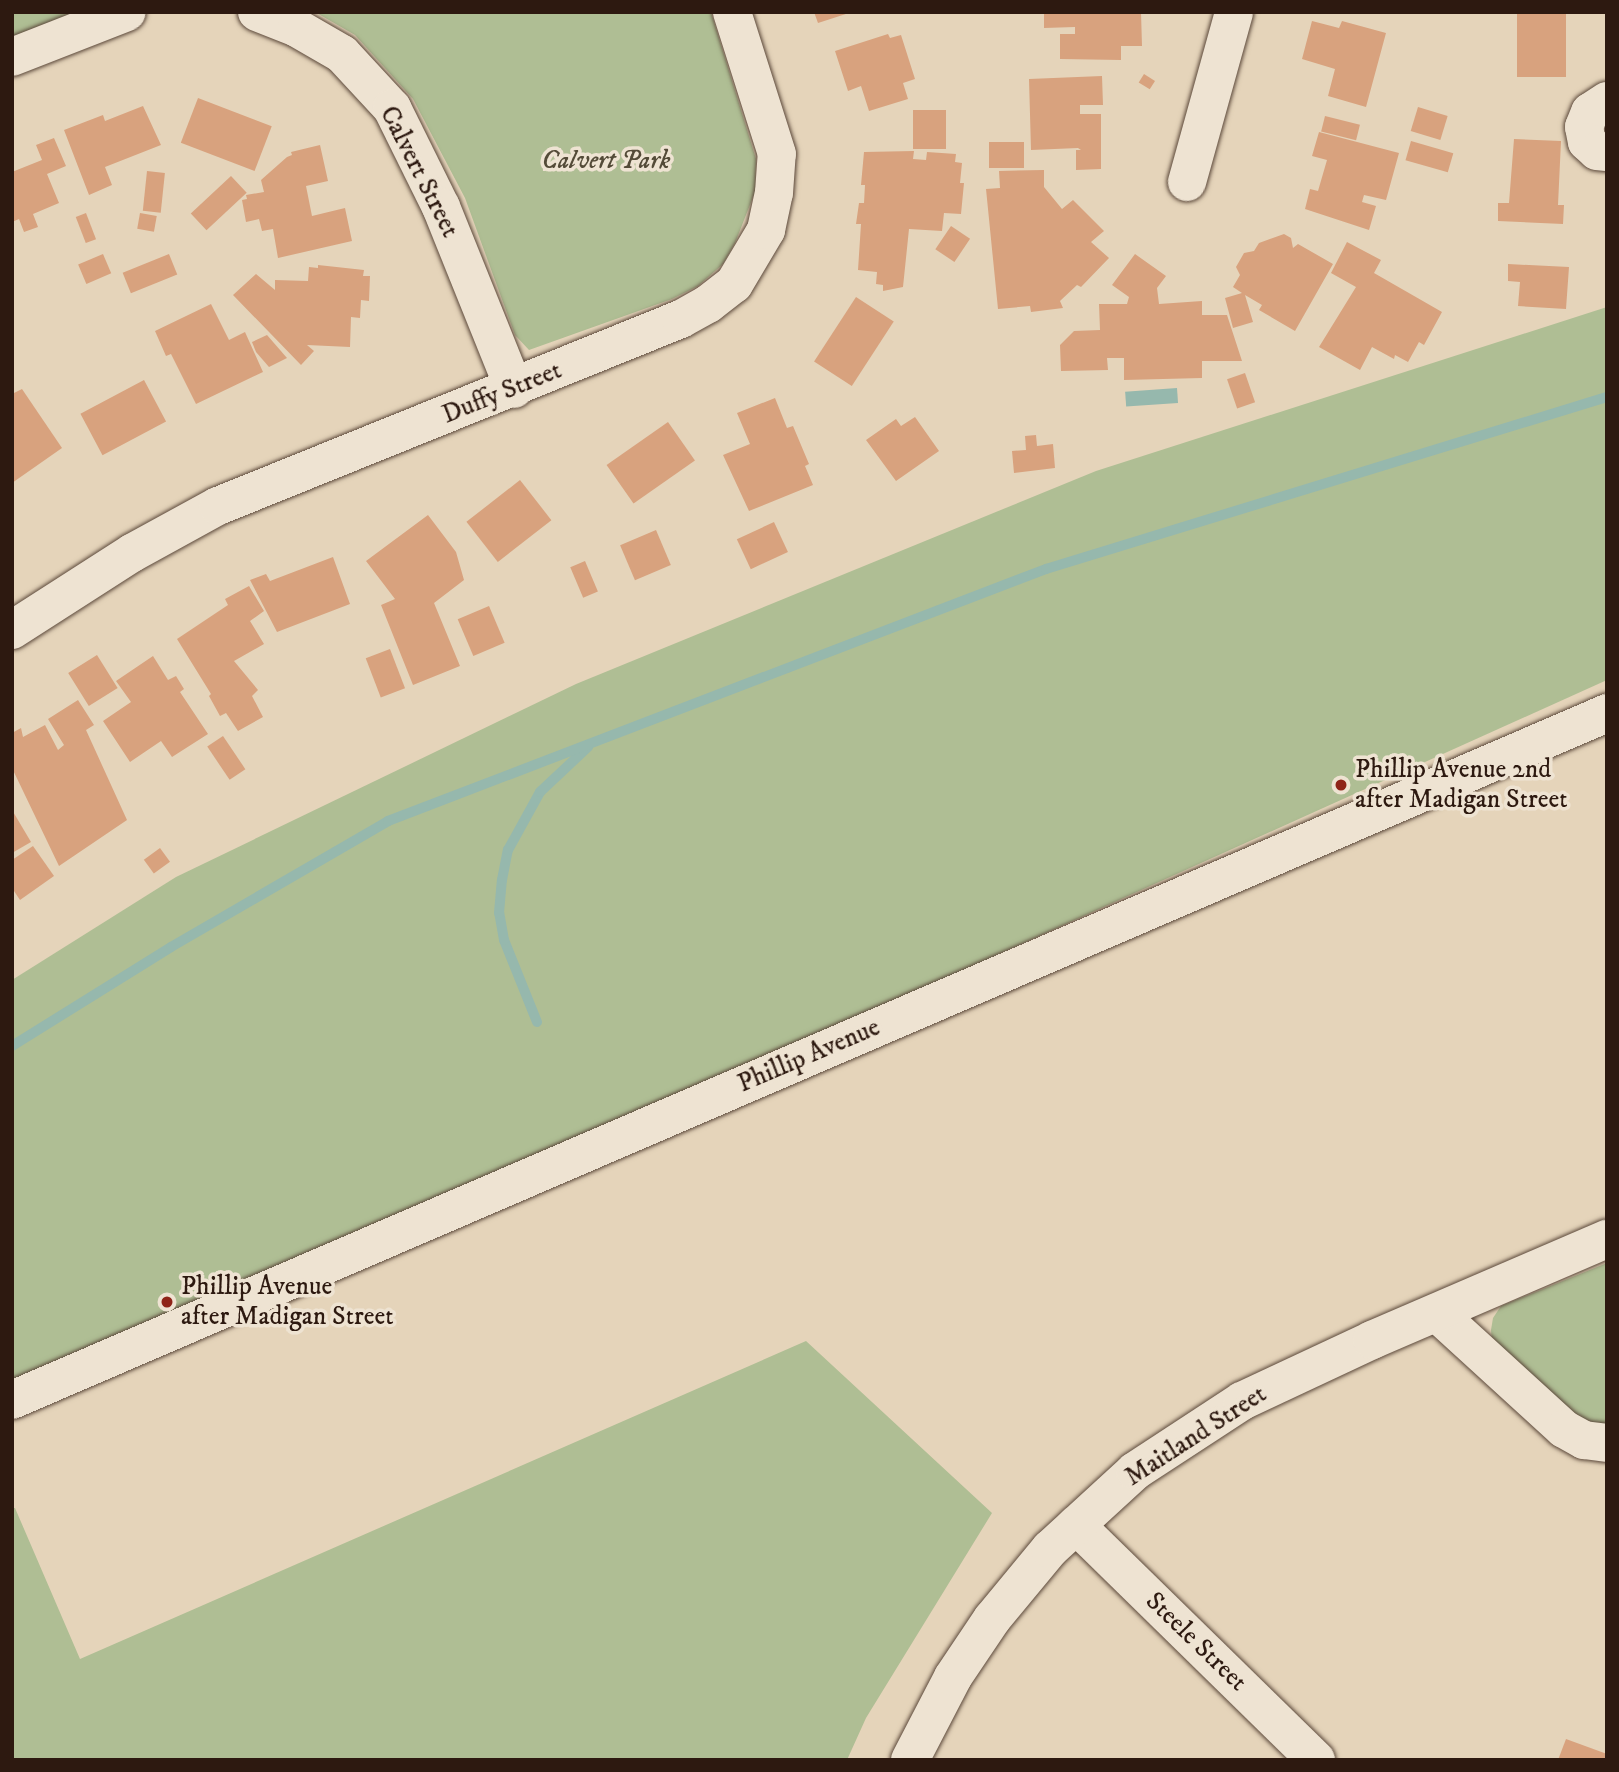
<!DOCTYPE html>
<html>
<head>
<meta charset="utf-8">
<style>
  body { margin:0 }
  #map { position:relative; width:1619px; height:1772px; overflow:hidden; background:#e5d4ba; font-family:"IM FELL DW Pica",serif }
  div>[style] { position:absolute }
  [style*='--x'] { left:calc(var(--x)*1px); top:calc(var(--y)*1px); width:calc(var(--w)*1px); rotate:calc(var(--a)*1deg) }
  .green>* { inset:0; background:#afbe94 }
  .water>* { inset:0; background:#96b8ad; transform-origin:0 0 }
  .stream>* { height:10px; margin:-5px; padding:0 5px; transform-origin:5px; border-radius:5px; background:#96b8ad }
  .building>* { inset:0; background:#d8a27e; transform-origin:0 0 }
  .roads { filter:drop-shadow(0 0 2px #5b483a) drop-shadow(0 0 2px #5b483a) }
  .minor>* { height:38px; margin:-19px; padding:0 19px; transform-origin:19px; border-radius:19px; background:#eee3d2 }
  .dots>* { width:19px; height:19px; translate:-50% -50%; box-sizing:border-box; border:4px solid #eee3d2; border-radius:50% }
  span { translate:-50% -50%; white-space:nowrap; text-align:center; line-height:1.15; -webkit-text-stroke:7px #eee3d2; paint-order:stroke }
  .park-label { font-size:26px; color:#544b38; font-style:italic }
  .street-label { font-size:26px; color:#2d1910 }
  .poi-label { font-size:26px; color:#2d1910 }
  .left { translate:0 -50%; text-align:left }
  .frame { position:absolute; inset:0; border:14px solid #2d1910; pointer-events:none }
</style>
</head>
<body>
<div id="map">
  <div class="green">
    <i style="clip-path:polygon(12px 12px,76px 12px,12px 37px)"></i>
    <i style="clip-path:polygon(315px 12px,711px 12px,756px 159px,755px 192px,735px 243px,723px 264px,698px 286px,672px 299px,529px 350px,515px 335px,465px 198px,413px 99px,355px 35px)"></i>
    <i style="clip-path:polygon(1607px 307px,1607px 680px,12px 1399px,12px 980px,176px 877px,576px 684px,1096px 471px)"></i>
    <i style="clip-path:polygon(1607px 1263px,1607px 1425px,1585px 1426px,1492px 1340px,1491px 1330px,1493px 1318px,1501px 1306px)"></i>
    <i style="clip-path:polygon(806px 1341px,992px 1513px,866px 1718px,847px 1760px,12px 1760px,12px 1508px,15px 1508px,80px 1659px)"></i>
  </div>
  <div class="water">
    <i style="left:1177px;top:388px;width:15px;height:52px;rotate:86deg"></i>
  </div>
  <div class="stream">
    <i style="--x:537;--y:1022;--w:88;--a:-111.9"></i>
    <i style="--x:504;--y:940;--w:27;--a:-100"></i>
    <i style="--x:499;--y:913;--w:33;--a:-85"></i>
    <i style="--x:502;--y:880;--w:31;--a:-79"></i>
    <i style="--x:508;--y:850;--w:66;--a:-61.1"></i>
    <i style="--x:540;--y:792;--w:66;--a:-43.2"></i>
    <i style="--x:12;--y:1046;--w:187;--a:-31.9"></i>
    <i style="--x:171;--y:947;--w:251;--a:-30.1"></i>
    <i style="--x:388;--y:821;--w:705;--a:-20.96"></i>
    <i style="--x:1046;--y:569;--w:587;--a:-17.05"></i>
  </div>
  <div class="building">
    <i style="clip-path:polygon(814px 12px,849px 12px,849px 13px,818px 23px)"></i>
    <i style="clip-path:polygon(1044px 12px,1141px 12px,1142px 46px,1121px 46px,1121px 60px,1060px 59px,1060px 34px,1075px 34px,1075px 27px,1044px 28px)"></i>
    <i style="left:1517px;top:12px;width:49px;height:65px"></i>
    <i style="clip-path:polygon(1312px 21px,1339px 28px,1342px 21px,1386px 33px,1366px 107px,1328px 96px,1335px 69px,1302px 59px)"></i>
    <i style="clip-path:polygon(888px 34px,890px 38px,901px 35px,915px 79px,903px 83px,908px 99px,869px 111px,861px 86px,848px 91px,835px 51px)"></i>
    <i style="left:1144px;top:74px;width:13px;height:10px;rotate:32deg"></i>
    <i style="clip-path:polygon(1102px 76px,1103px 105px,1080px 105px,1080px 114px,1101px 114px,1101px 169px,1076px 170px,1076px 150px,1081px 150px,1078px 148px,1031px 150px,1029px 79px)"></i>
    <i style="left:198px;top:98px;width:79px;height:48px;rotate:21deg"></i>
    <i style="clip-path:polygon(143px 106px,161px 145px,105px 167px,112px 185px,89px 195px,64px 130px,103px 115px,105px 121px)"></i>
    <i style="left:1418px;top:107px;width:31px;height:25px;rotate:17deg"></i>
    <i style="left:946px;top:110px;width:39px;height:33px;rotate:90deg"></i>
    <i style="left:1325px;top:116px;width:36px;height:16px;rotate:14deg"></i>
    <i style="clip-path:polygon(1319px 132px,1399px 153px,1386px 200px,1364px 195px,1362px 202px,1376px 206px,1369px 230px,1305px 209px,1310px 189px,1318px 191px,1327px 160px,1312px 156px)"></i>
    <i style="clip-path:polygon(54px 138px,66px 166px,47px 174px,59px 203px,33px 214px,38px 227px,24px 232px,19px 219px,12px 222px,12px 172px,42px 160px,36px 145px)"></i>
    <i style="clip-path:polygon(1514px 139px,1561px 141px,1558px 205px,1564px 205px,1563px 224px,1498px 221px,1498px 203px,1509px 203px)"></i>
    <i style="left:1411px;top:141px;width:44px;height:20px;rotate:16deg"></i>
    <i style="left:989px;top:142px;width:35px;height:26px"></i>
    <i style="clip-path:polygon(320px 145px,328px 181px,306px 186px,312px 216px,345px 208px,352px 241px,278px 258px,273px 229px,262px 231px,259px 219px,246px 222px,242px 200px,247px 199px,246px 195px,264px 192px,261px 180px,287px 157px,292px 155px,291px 152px)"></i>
    <i style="clip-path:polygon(914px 151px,913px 159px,926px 160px,927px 152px,956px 154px,955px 162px,962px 163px,960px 183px,964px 183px,961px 214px,944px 213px,942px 231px,909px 229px,903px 287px,883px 291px,883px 285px,876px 284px,877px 272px,858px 270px,861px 224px,856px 224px,859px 203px,864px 203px,865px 185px,861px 185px,864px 152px)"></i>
    <i style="clip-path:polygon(1044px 170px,1044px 187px,1062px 209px,1073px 200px,1104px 231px,1091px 242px,1109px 258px,1081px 287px,1077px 285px,1060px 301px,1063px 308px,1031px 312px,1030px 306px,998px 309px,986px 189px,1000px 188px,999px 171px)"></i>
    <i style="left:147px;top:171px;width:18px;height:40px;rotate:6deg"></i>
    <i style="left:231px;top:176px;width:23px;height:55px;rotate:47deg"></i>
    <i style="left:86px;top:213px;width:28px;height:11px;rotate:69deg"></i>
    <i style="left:140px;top:213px;width:17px;height:16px;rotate:10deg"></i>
    <i style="left:951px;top:226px;width:23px;height:28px;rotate:34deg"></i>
    <i style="clip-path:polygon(1284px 234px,1291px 238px,1293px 248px,1298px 244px,1333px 264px,1295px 331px,1259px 310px,1262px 305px,1245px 295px,1253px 322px,1233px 328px,1225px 298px,1242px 293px,1233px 287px,1240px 275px,1236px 267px,1244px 253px,1254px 251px,1259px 243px)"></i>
    <i style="clip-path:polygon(1347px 242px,1381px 260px,1374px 273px,1442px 312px,1424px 345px,1419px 342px,1408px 362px,1395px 355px,1394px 359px,1372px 347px,1360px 370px,1319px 347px,1356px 287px,1331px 273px)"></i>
    <i style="left:103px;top:254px;width:21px;height:27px;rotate:67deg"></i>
    <i style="left:169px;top:254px;width:22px;height:50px;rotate:68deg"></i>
    <i style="clip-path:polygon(1135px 254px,1166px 276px,1157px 288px,1159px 304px,1202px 301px,1202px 315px,1227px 315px,1242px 361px,1202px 361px,1202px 378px,1124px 380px,1124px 358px,1107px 358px,1108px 370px,1061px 371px,1060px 345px,1074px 331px,1100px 330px,1099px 304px,1127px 304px,1129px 297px,1112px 285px)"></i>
    <i style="clip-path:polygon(1508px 264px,1569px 267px,1566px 309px,1518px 306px,1520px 282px,1508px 281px)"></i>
    <i style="clip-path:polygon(318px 265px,364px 270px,363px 276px,370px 276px,369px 301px,361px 300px,360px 318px,351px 317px,350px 347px,307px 345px,314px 351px,301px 365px,233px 295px,256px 274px,275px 290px,275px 280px,308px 281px,309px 267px,318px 268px)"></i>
    <i style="left:856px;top:297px;width:45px;height:77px;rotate:33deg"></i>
    <i style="clip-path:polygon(211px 304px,229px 340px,245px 332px,263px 372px,196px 404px,171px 354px,166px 356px,155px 331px)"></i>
    <i style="clip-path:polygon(267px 335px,287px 358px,269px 367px,256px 352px,252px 342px)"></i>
    <i style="left:1245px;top:373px;width:31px;height:19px;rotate:71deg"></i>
    <i style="left:144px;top:380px;width:47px;height:72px;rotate:62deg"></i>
    <i style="clip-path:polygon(22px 389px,62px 448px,12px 483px,12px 394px)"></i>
    <i style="clip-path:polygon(775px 398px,787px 428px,793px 426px,809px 464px,805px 466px,813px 485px,749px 511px,723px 455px,750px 444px,737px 413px)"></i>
    <i style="clip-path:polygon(915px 417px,939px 451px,896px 481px,866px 440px,896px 419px,901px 426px)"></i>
    <i style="left:668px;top:422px;width:47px;height:75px;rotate:55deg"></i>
    <i style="clip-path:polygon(1036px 435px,1037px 446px,1053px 444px,1055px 468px,1014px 473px,1012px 451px,1026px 450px,1025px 436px)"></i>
    <i style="left:520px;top:480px;width:51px;height:68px;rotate:52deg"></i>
    <i style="clip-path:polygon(428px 515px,456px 552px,464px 580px,434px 603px,460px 666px,413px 685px,381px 605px,395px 599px,366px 561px)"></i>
    <i style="left:774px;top:522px;width:33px;height:41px;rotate:65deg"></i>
    <i style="left:656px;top:530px;width:38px;height:39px;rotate:67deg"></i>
    <i style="clip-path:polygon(333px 557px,350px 604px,277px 632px,250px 580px,266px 574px,270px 581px)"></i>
    <i style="left:585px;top:561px;width:33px;height:16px;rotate:67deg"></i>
    <i style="clip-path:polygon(249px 586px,264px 611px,250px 621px,264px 644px,234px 661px,258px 690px,252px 696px,263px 717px,238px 731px,226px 713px,220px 716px,209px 696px,211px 694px,177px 639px,228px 605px,225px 599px)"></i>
    <i style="left:489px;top:606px;width:40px;height:34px;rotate:67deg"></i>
    <i style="left:390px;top:649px;width:42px;height:26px;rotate:69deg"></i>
    <i style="left:97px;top:655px;width:39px;height:34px;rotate:58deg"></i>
    <i style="clip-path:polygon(153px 656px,168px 680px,176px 676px,184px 689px,180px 692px,208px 734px,172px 757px,161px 741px,130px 762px,103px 721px,131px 702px,116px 681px)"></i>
    <i style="clip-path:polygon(78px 700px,94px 725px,86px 730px,127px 820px,59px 866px,12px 768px,12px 733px,21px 728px,23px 737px,45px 725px,58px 750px,64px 745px,48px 719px)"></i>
    <i style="left:223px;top:736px;width:40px;height:19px;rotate:56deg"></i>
    <i style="clip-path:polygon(12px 810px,31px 842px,12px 853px)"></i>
    <i style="clip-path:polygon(33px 846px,54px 876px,20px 900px,12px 888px,12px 860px)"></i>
    <i style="left:160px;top:848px;width:17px;height:20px;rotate:54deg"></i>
    <i style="clip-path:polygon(1566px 1739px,1607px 1754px,1607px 1760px,1558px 1760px)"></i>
  </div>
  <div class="roads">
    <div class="minor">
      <i style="--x:257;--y:12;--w:43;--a:21.8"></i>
      <i style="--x:297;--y:28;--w:52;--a:30"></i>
      <i style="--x:342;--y:54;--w:74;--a:47.2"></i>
      <i style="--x:392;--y:108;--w:110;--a:63.7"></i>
      <i style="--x:441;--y:207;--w:196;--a:68.1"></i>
      <i style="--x:12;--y:57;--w:123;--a:-21.4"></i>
      <i style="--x:1607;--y:101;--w:20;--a:147"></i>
      <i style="--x:1590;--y:112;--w:16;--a:112"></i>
      <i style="--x:1584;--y:127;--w:15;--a:79"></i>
      <i style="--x:1587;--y:142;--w:13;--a:42"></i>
      <i style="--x:1597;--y:151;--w:10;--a:6"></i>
      <i style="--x:1187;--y:182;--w:176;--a:-74.5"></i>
      <i style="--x:12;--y:630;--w:143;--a:-32.7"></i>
      <i style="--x:132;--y:553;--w:98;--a:-28.7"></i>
      <i style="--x:218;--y:506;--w:499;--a:-22"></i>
      <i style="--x:681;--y:319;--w:31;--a:-29"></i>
      <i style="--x:708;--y:304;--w:33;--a:-38"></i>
      <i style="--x:734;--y:284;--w:63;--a:-59.3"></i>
      <i style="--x:766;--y:230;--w:38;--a:-78"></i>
      <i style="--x:774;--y:193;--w:39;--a:-86"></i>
      <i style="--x:777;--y:154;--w:149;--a:-107.6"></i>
      <i style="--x:1437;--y:1313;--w:172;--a:42.4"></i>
      <i style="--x:1564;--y:1429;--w:23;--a:29"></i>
      <i style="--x:1584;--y:1440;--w:23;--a:7"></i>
      <i style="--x:12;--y:1400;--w:1737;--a:-23.3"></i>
      <i style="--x:1076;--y:1525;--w:336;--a:44.4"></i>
      <i style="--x:910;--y:1760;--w:93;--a:-62.6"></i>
      <i style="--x:953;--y:1677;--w:70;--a:-56.1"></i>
      <i style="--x:992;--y:1619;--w:91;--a:-50.4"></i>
      <i style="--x:1050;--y:1549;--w:115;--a:-42.5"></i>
      <i style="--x:1135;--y:1471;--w:128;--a:-33.2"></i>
      <i style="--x:1242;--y:1401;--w:144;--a:-25.1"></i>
      <i style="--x:1372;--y:1340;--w:256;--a:-23.3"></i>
    </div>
  </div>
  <div class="dots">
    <i style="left:1341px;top:785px;background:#8f2418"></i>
    <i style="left:167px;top:1302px;background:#8f2418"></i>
  </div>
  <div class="park-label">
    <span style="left:606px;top:161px">Calvert Park</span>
  </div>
  <div class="street-label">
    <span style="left:419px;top:172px;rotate:63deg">Calvert Street</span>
    <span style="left:502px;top:393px;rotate:-22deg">Duffy Street</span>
    <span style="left:809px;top:1056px;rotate:-23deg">Phillip Avenue</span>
    <span style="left:1196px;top:1436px;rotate:-33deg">Maitland Street</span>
    <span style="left:1196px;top:1642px;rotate:44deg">Steele Street</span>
  </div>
  <div class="poi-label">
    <span class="left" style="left:1355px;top:785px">Phillip Avenue 2nd<br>after Madigan Street</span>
    <span class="left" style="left:181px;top:1302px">Phillip Avenue<br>after Madigan Street</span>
  </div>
  <div class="frame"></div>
</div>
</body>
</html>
